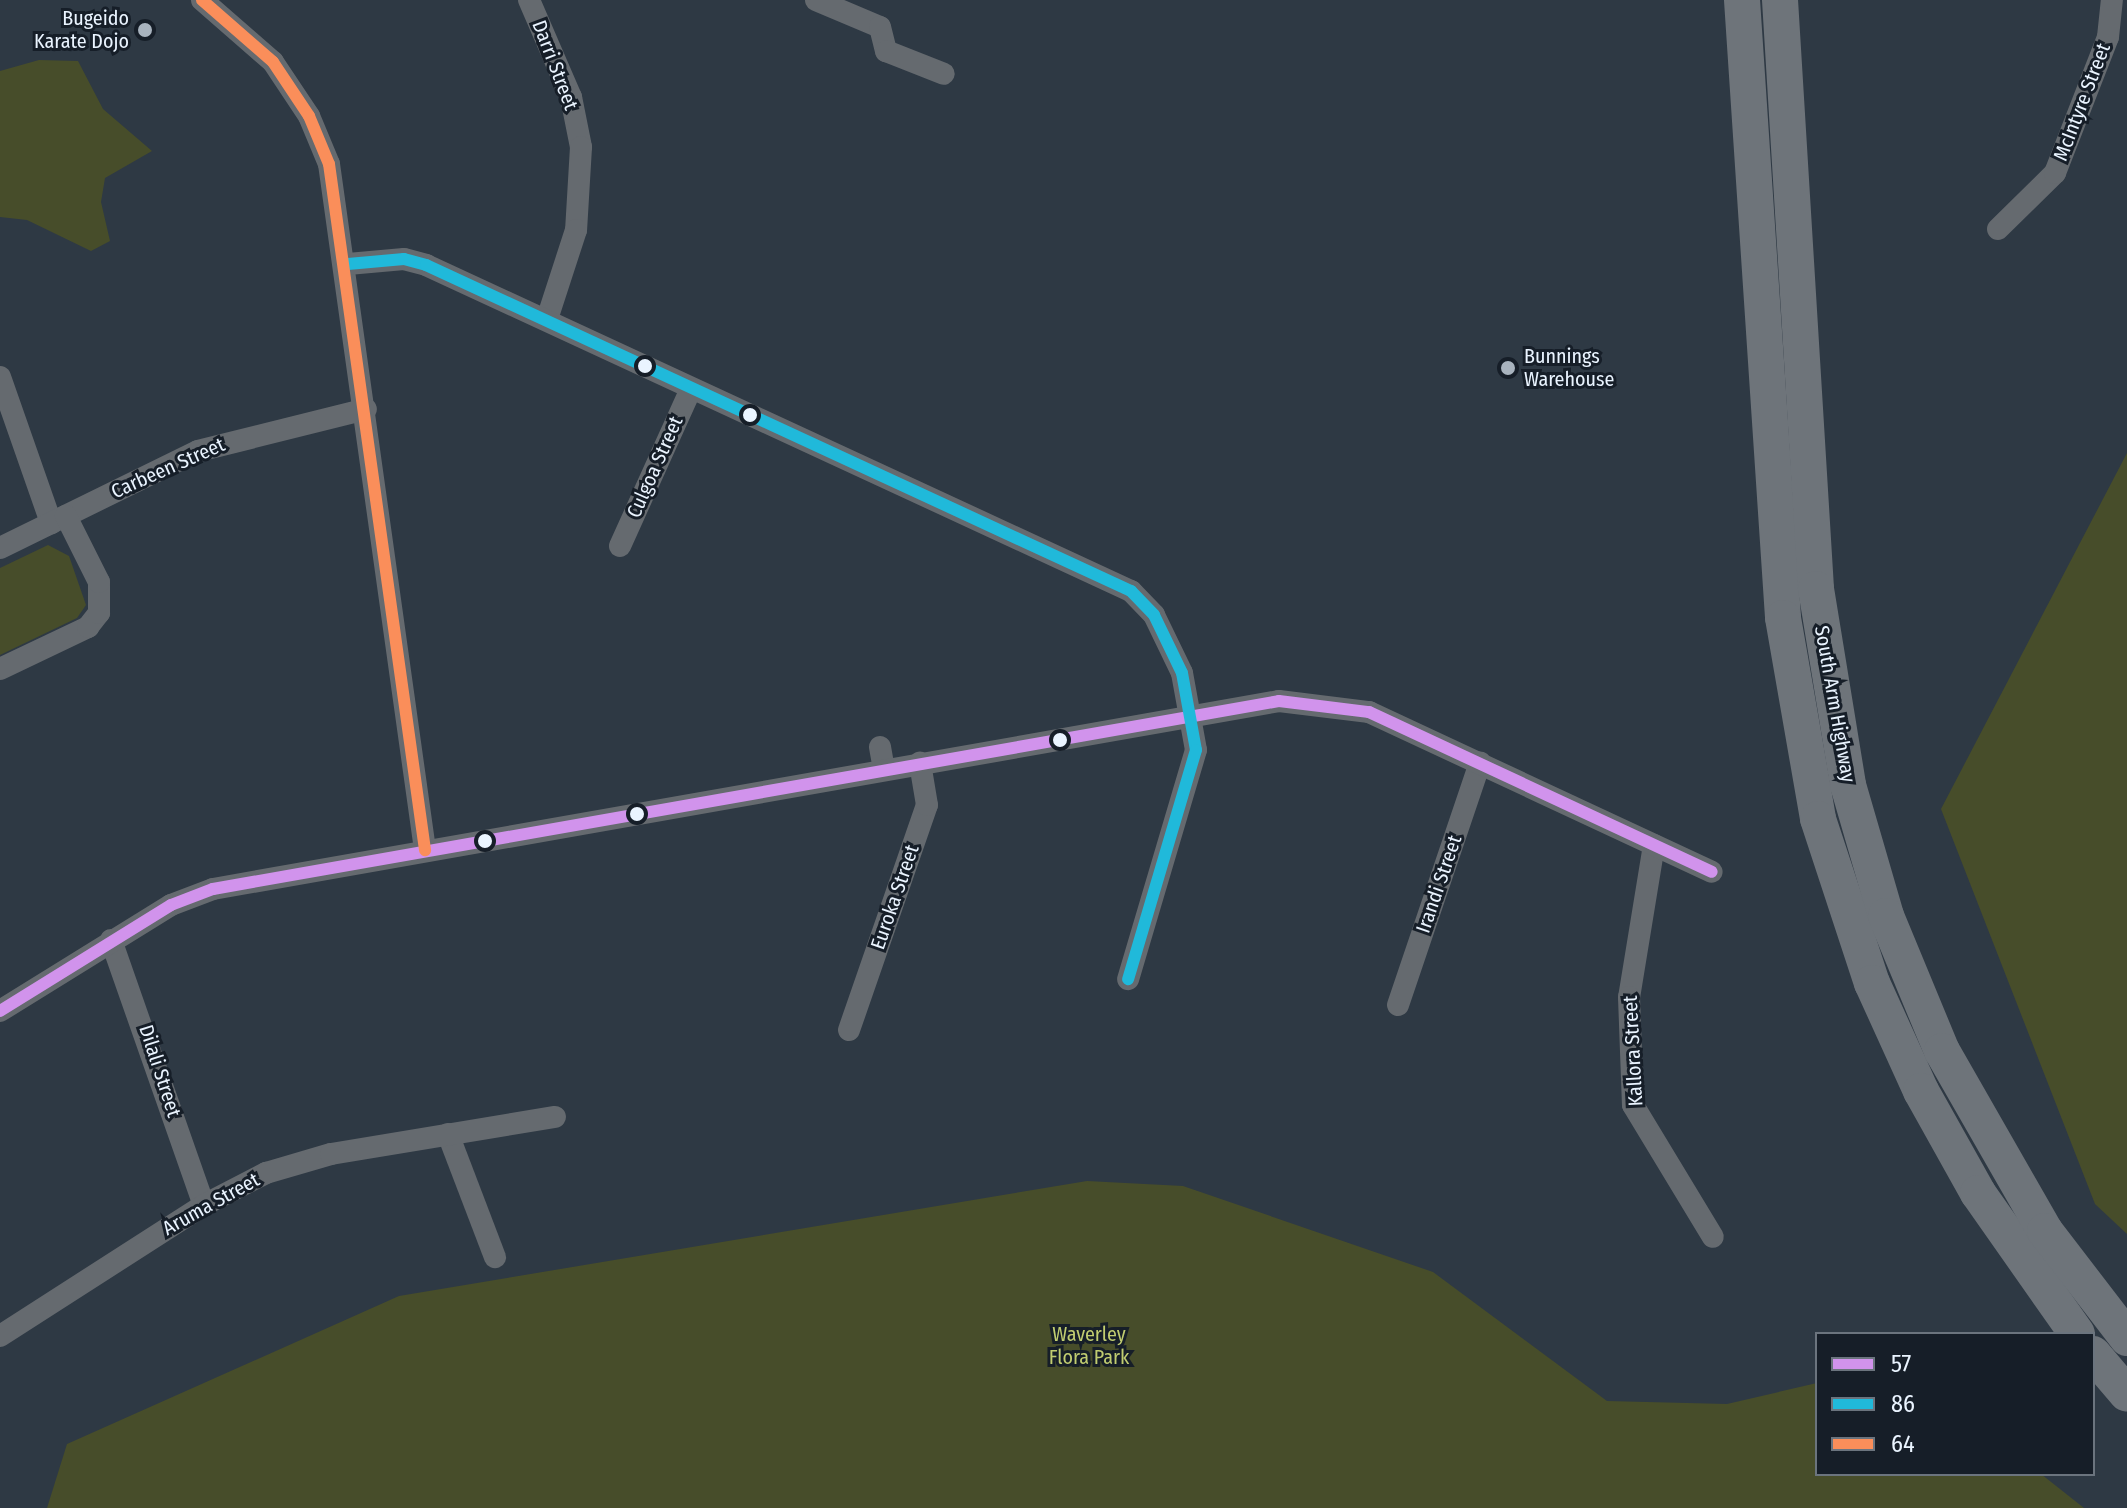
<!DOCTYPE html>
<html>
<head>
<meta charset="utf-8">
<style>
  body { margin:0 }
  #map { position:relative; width:2127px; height:1508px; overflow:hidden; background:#2e3944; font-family:"Fira Sans Condensed",sans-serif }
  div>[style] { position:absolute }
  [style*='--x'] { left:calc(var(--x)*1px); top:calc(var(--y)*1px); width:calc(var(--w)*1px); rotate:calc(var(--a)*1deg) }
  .green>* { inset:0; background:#474d2a }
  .street>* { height:22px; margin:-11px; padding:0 11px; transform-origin:11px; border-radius:11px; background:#656a6f }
  .primary>* { height:36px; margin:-18px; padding:0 18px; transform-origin:18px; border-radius:18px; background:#6e747a }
  .bus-1>* { height:12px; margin:-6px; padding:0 6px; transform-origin:6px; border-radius:6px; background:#d193ec }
  .bus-2>* { height:12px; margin:-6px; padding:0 6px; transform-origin:6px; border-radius:6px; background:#20b9da }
  .bus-3>* { height:12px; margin:-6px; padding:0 6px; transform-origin:6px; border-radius:6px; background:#fa8e5a }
  .dots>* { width:22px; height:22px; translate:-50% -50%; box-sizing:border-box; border:4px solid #161e28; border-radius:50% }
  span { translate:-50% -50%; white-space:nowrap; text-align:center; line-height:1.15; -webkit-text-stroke:6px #161e28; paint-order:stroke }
  .poi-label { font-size:20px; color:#eaf4ff }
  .right { translate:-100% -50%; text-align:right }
  .left { translate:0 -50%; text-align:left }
  .street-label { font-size:20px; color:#eaf4ff }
  .park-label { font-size:20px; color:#c1cd70 }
  .legend { position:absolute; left:1815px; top:1332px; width:280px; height:144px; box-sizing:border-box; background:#161e28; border:2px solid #6b747e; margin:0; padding:10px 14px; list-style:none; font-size:24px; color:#eaf4ff }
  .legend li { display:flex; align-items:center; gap:16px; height:40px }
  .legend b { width:40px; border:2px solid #6b747e }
</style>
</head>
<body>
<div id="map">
  <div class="green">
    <i style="clip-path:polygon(39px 60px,78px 61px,103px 109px,152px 151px,105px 178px,101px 202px,110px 241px,91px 251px,27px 220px,0 217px,0 71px)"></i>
    <i style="clip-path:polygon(2127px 453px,2127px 1234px,2095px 1204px,1941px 809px)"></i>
    <i style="clip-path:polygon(48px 545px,69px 556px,86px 605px,77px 618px,0 655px,0 568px)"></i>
    <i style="clip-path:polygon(1087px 1181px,1183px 1186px,1433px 1272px,1607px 1401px,1727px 1404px,1817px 1383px,1817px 1474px,2041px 1474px,2084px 1508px,47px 1508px,67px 1444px,399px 1296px)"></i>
  </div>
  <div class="street">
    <i style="--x:202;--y:0;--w:94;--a:41.1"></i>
    <i style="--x:273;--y:62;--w:65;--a:56.3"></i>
    <i style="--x:309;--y:116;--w:52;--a:67.4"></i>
    <i style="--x:329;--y:164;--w:693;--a:82.03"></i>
    <i style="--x:529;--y:0;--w:106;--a:66.6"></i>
    <i style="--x:571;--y:97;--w:51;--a:78.7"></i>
    <i style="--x:581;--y:147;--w:83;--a:93.4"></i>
    <i style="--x:576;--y:230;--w:94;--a:108"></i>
    <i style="--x:816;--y:0;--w:69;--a:22.9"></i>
    <i style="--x:880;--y:27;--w:25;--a:76"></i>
    <i style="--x:886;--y:51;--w:62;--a:21.6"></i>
    <i style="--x:1998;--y:229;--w:80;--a:-44.5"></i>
    <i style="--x:2055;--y:173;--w:146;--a:-68.7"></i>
    <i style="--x:2108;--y:37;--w:37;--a:-84"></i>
    <i style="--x:348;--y:264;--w:56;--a:-5.1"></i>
    <i style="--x:404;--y:259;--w:23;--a:15"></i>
    <i style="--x:426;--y:265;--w:777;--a:24.82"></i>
    <i style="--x:1131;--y:591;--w:33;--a:46"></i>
    <i style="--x:1154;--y:615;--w:64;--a:64.2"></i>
    <i style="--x:1182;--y:673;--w:78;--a:79.7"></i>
    <i style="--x:1196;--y:750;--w:239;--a:106.5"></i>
    <i style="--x:0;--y:377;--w:155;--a:70.7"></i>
    <i style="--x:620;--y:546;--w:172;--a:-65.7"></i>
    <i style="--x:0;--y:548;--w:220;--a:-26.1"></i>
    <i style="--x:198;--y:451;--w:173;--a:-14"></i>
    <i style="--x:0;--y:669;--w:98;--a:-25.5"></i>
    <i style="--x:88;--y:627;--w:18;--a:-52"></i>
    <i style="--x:99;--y:613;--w:31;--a:-90"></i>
    <i style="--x:99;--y:582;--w:74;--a:-116.6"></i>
    <i style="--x:880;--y:747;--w:22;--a:80"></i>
    <i style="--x:1654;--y:845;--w:154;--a:99.3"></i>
    <i style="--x:1629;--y:997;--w:108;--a:87.9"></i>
    <i style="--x:1633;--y:1105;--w:154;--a:58.8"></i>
    <i style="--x:111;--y:940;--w:281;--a:70.7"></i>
    <i style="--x:1398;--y:1005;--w:256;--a:-71.3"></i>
    <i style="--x:0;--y:1011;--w:201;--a:-31.8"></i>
    <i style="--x:171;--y:905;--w:45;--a:-20.9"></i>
    <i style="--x:213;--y:889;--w:1082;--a:-10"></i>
    <i style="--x:1279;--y:701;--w:91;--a:7"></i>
    <i style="--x:1369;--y:712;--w:378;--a:25"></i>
    <i style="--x:849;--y:1030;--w:238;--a:-70.9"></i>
    <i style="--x:927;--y:805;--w:43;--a:-99.5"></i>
    <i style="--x:448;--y:1134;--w:132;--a:69.1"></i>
    <i style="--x:0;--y:1336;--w:242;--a:-32.7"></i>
    <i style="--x:204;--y:1205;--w:70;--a:-27.3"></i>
    <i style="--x:266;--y:1173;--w:68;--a:-16.3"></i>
    <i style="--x:331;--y:1154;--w:227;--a:-9.4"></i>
  </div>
  <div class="primary">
    <i style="--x:1742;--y:0;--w:619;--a:86.2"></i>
    <i style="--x:1783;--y:618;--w:204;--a:80.1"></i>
    <i style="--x:1818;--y:819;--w:173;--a:71.8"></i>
    <i style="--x:1872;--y:983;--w:119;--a:65.6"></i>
    <i style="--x:1921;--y:1091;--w:117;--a:60.8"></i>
    <i style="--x:1978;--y:1193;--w:172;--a:54.9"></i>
    <i style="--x:1780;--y:0;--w:590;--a:86.5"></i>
    <i style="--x:1816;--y:589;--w:199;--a:80.7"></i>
    <i style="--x:1848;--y:785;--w:136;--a:73.8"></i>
    <i style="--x:1886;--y:916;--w:146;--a:67.5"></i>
    <i style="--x:1942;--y:1051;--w:207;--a:60.2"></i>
    <i style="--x:2045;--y:1231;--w:135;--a:52.5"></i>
    <i style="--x:2093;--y:1354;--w:52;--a:49.6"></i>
  </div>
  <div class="bus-1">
    <i style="--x:0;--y:1011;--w:201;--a:-31.8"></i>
    <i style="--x:171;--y:905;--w:45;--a:-20.9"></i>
    <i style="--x:213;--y:889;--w:1082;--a:-10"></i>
    <i style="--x:1279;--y:701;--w:91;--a:7"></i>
    <i style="--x:1369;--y:712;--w:378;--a:25"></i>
  </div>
  <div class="bus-2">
    <i style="--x:348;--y:264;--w:56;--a:-5.1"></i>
    <i style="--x:404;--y:259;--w:23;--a:15"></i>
    <i style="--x:426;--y:265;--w:777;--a:24.82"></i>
    <i style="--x:1131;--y:591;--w:33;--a:46"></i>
    <i style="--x:1154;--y:615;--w:64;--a:64.2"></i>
    <i style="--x:1182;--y:673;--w:78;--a:79.7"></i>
    <i style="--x:1196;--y:750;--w:239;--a:106.5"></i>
  </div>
  <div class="bus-3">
    <i style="--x:202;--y:0;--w:94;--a:41.1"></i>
    <i style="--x:273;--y:62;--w:65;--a:56.3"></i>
    <i style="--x:309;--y:116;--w:52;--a:67.4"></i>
    <i style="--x:329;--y:164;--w:693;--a:82.03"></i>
  </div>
  <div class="dots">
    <i style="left:145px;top:30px;background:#a8b3be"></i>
    <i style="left:645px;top:366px;background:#eaf4ff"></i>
    <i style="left:1508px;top:368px;background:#a8b3be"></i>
    <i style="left:750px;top:415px;background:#eaf4ff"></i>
    <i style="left:1060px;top:740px;background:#eaf4ff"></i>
    <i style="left:637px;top:814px;background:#eaf4ff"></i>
    <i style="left:485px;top:841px;background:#eaf4ff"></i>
  </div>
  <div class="poi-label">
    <span class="right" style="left:129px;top:30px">Bugeido<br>Karate Dojo</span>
    <span class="left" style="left:1524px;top:368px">Bunnings<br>Warehouse</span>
  </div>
  <div class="street-label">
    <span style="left:555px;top:65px;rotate:69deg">Darri Street</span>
    <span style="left:2082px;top:102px;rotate:-69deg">McIntyre Street</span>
    <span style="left:655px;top:467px;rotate:-66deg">Culgoa Street</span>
    <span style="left:168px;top:468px;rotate:-24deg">Carbeen Street</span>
    <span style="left:1835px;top:704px;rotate:80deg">South Arm Highway</span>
    <span style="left:1439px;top:884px;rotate:-71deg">Irandi Street</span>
    <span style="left:895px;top:897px;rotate:-71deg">Euroka Street</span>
    <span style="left:1633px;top:1051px;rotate:-93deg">Kallora Street</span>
    <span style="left:160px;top:1071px;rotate:72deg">Dilali Street</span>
    <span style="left:211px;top:1204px;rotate:-29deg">Aruma Street</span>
  </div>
  <div class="park-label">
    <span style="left:1089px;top:1346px">Waverley<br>Flora Park</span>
  </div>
  <ul class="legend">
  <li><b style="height:10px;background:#d193ec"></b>57</li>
  <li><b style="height:10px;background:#20b9da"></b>86</li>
  <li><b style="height:10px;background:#fa8e5a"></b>64</li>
  </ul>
</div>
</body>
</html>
